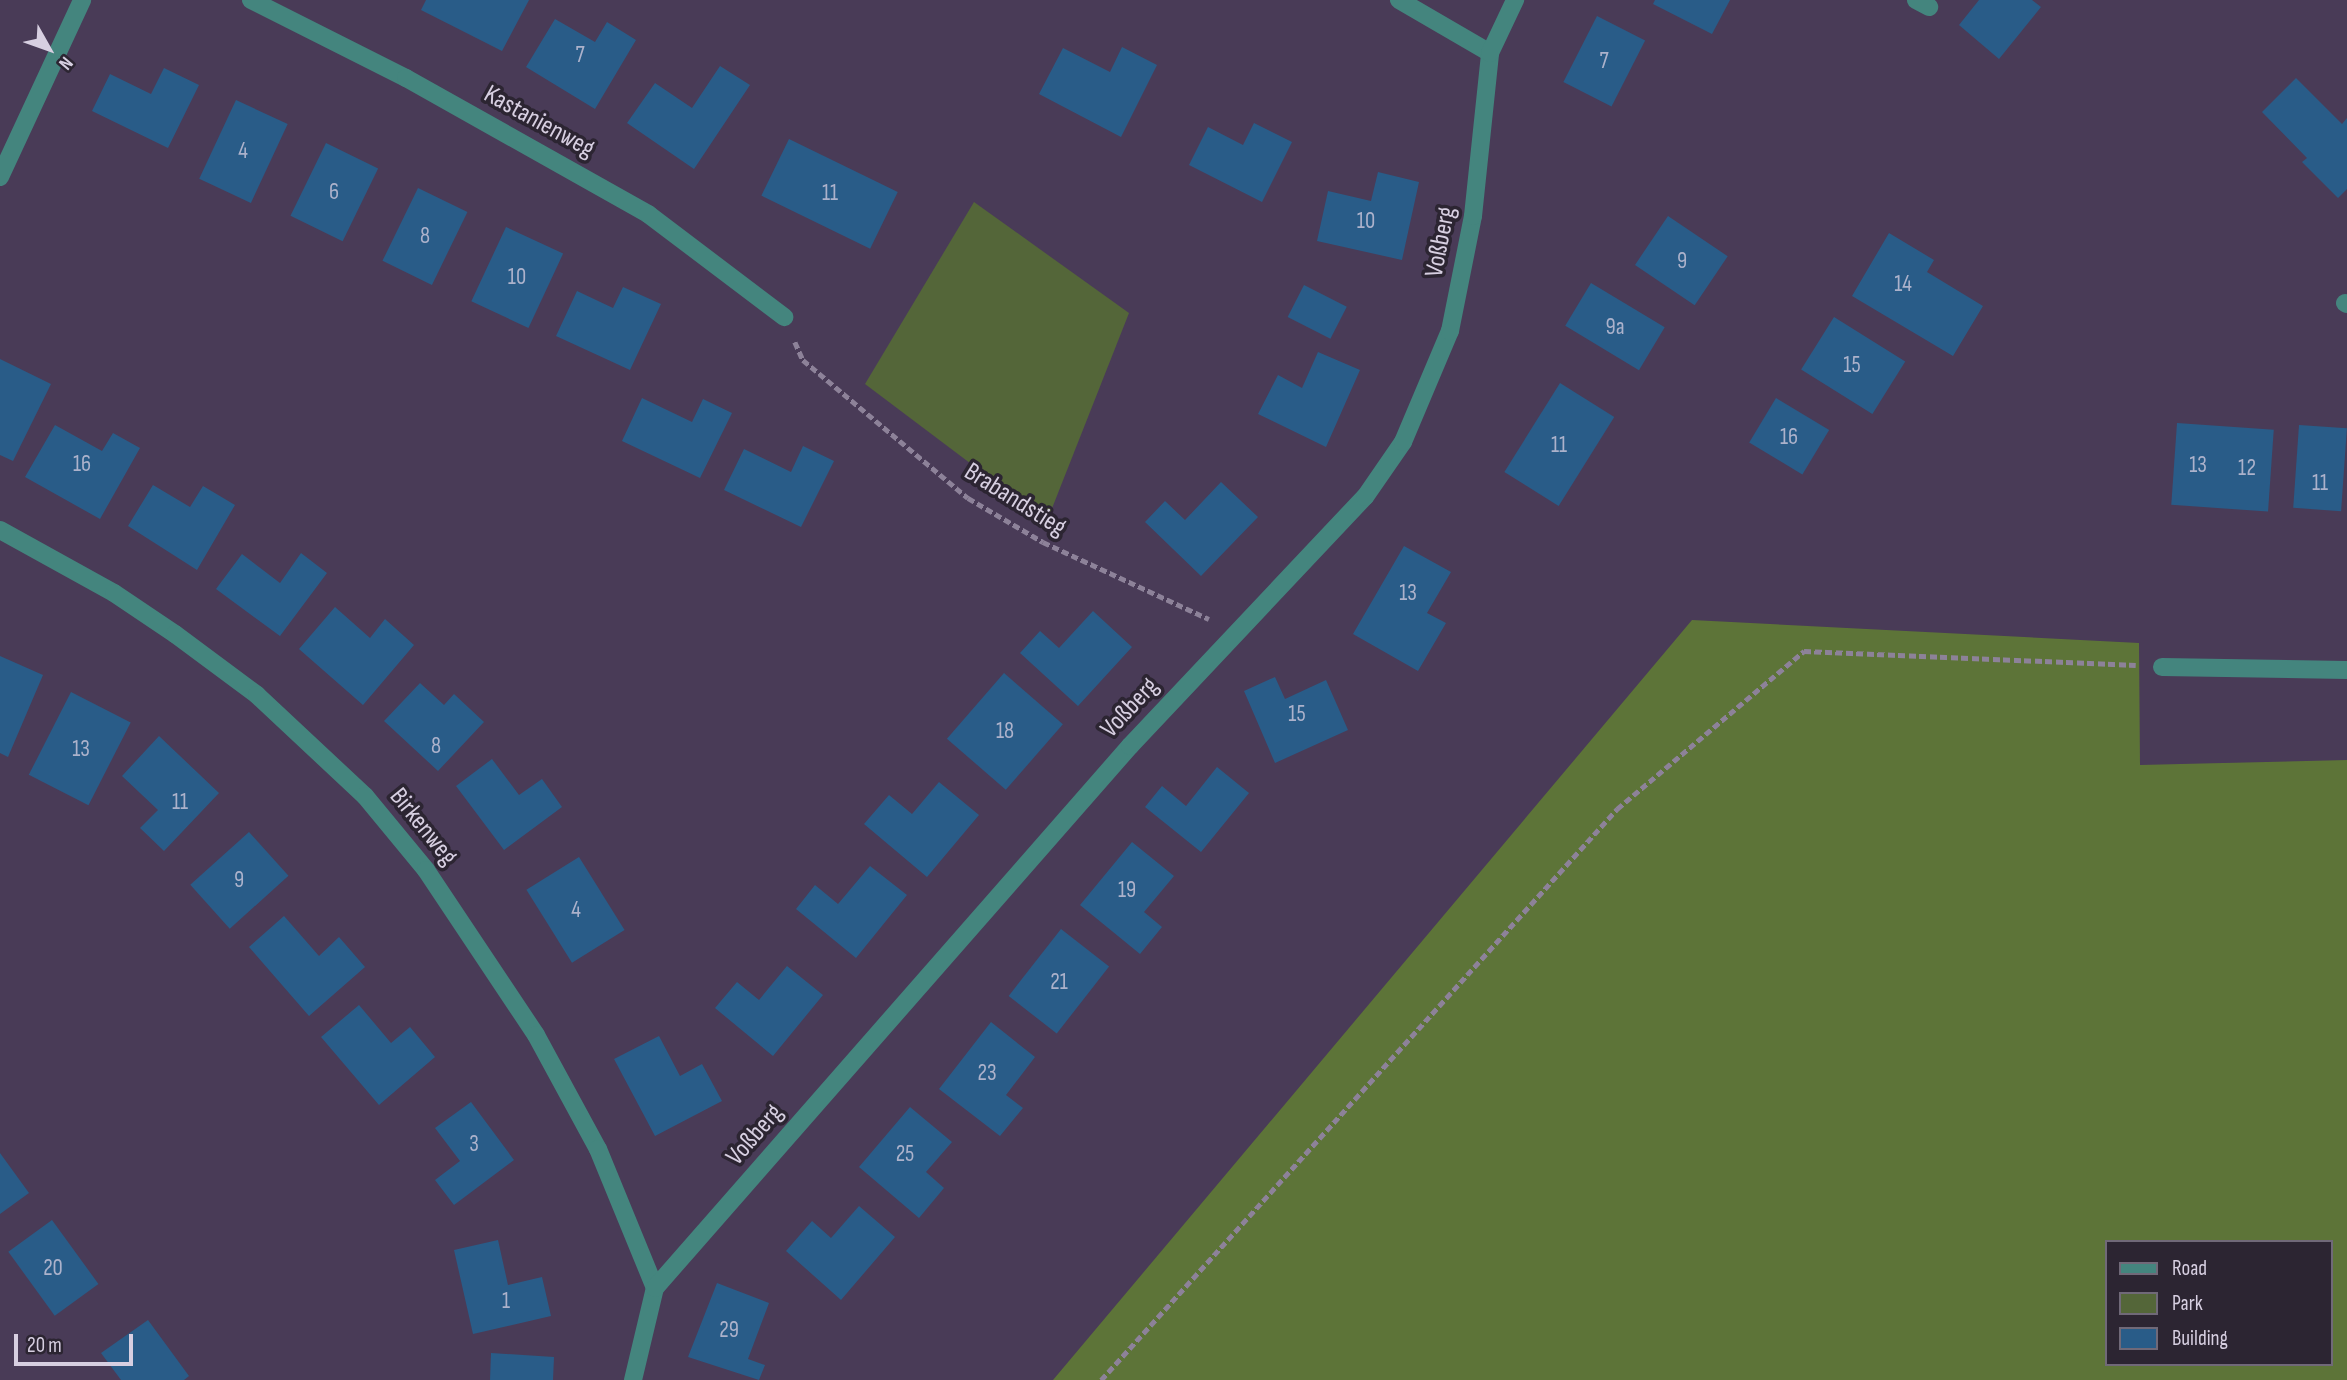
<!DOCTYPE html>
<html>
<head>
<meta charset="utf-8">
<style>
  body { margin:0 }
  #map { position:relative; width:2347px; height:1380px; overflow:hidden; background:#493b57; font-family:"Sofia Sans Condensed",sans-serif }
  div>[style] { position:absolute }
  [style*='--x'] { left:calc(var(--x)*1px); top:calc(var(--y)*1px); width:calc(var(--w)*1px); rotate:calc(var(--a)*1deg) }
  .green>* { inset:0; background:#546639 }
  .forest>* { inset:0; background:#5d7438 }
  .building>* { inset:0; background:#295c88; transform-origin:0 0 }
  .path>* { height:4.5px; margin-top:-2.25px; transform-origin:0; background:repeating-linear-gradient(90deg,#8d8299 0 7px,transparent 0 10.5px) }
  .minor>* { height:18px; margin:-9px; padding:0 9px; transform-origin:9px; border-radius:9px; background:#44857e }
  span { translate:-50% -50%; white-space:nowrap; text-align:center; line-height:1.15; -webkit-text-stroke:7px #2c2532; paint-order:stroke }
  .number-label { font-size:23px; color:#acb2cb }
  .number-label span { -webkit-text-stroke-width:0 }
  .street-label { font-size:26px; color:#d7cfe1 }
  .legend { position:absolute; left:2105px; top:1240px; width:228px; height:126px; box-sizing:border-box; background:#2c2532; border:2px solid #706978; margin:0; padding:9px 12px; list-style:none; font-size:21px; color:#d7cfe1 }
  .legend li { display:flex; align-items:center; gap:14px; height:35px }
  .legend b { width:35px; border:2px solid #706978 }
  .north { position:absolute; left:14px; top:14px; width:70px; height:70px; -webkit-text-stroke:5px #2c2532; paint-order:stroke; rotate:130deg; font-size:19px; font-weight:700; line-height:28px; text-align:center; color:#d7cfe1 }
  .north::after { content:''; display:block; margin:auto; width:24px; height:32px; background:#d7cfe1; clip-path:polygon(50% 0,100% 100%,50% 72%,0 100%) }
  .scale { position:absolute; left:14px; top:1334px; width:119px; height:32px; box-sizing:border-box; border:4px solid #d7cfe1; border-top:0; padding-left:9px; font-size:21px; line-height:24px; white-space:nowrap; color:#d7cfe1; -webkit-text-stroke:5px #2c2532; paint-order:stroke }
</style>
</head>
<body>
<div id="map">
  <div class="green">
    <i style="clip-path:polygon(974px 202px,1129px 313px,1047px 521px,865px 384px)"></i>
  </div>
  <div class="forest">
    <i style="clip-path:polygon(evenodd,1692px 620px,2139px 643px,2140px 765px,2347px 760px,2347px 1380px,1053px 1380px,1692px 620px,2107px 1242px,2331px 1242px,2331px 1364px,2107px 1364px,2107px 1242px)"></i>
  </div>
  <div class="building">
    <i style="clip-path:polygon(426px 0,529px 0,502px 51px,421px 10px)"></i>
    <i style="clip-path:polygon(1655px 0,1730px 0,1712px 34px,1653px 4px)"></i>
    <i style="clip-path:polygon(1979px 0,2032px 0,2041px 7px,1999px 59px,1959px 25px)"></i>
    <i style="left:1597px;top:16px;width:54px;height:74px;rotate:27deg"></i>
    <i style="clip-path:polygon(555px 19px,595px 42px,607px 22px,636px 40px,595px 109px,526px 67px)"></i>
    <i style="clip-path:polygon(1122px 47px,1157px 65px,1121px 137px,1039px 94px,1063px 48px,1110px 72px)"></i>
    <i style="clip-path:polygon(720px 66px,750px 85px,694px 169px,627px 123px,655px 83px,692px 108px)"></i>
    <i style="clip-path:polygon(164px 68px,199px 85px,168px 148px,92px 111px,110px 74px,151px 94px)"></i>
    <i style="clip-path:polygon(2296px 78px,2342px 124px,2347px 118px,2347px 189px,2338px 198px,2302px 162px,2307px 158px,2262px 112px)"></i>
    <i style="left:236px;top:100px;width:57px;height:87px;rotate:25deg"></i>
    <i style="clip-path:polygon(1254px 123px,1292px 142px,1262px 202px,1189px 165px,1208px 127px,1243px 145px)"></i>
    <i style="left:789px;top:139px;width:121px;height:63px;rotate:26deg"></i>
    <i style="left:326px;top:143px;width:58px;height:81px;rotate:26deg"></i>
    <i style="clip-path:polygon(1378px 172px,1419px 182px,1402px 260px,1317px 241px,1328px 191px,1371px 201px)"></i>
    <i style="left:418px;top:188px;width:55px;height:81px;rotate:26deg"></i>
    <i style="left:1668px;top:216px;width:72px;height:59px;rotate:34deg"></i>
    <i style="left:506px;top:227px;width:63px;height:82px;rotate:25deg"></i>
    <i style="clip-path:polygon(1889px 233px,1934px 260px,1927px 272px,1983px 306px,1953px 356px,1852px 296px)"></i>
    <i style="left:1591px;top:283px;width:86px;height:50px;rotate:31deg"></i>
    <i style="left:1304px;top:285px;width:48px;height:36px;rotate:27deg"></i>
    <i style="clip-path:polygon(623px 287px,661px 304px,630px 370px,556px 336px,577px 291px,613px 308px)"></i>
    <i style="left:1834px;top:317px;width:84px;height:62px;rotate:32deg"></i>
    <i style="clip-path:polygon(1318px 352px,1360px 370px,1326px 447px,1258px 414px,1278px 375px,1302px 388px)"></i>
    <i style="clip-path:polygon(0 359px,51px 384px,13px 461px,0 455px)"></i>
    <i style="left:1560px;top:383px;width:64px;height:105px;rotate:32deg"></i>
    <i style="clip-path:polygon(642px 398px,692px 422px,703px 399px,732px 413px,700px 478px,622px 441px)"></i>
    <i style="left:1776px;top:398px;width:62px;height:52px;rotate:31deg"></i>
    <i style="left:2177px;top:423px;width:97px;height:82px;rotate:4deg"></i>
    <i style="clip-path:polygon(55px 425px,102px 451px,113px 433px,140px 448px,100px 519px,25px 477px)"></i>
    <i style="left:2299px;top:425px;width:48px;height:83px;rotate:4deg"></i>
    <i style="clip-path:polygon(803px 446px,834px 461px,801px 527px,724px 490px,744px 449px,791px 472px)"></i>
    <i style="clip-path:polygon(1221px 482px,1258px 517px,1201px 576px,1145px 522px,1165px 501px,1185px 520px)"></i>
    <i style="clip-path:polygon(153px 485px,190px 507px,203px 486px,235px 505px,197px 570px,128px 526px)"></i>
    <i style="clip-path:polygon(1404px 546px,1451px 572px,1427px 613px,1446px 623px,1418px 671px,1353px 634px)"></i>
    <i style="clip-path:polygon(301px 553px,327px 573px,280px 636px,216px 589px,242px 554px,280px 583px)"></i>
    <i style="clip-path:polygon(335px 607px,370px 638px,385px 619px,414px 645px,363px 705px,299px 649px)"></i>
    <i style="clip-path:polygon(1093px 611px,1132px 647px,1078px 706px,1020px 653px,1040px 631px,1059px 648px)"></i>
    <i style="clip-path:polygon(0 656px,43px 675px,8px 757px,0 753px)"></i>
    <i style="left:1004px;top:673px;width:78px;height:87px;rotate:41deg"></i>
    <i style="clip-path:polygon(1275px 677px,1285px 699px,1326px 680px,1348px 730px,1275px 763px,1244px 691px)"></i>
    <i style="clip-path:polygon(420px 683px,444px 705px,454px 694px,484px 722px,438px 771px,384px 721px)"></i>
    <i style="left:71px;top:692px;width:67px;height:93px;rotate:27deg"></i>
    <i style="clip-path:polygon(159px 736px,219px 793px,164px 851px,140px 828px,158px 810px,122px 776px)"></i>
    <i style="clip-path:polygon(492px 759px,519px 795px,542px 779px,562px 807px,504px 850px,456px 786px)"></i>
    <i style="clip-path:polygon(1217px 767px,1249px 793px,1201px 852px,1145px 807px,1162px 786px,1186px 806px)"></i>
    <i style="clip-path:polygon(939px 782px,979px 815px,927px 877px,864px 824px,889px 795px,912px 814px)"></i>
    <i style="left:249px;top:832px;width:59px;height:79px;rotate:48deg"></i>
    <i style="clip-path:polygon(1132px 842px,1174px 876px,1144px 912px,1162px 927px,1140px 954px,1080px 905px)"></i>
    <i style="left:579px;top:857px;width:86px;height:62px;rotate:58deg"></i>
    <i style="clip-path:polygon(870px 866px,907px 895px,856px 958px,796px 909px,815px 885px,838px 904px)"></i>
    <i style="clip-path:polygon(284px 916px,319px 956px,339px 937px,365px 967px,309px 1016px,249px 947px)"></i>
    <i style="left:1061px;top:929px;width:61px;height:85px;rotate:38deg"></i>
    <i style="clip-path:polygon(787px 966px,823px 995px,773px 1056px,715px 1008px,737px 982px,759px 1000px)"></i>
    <i style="clip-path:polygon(359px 1005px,391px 1043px,410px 1027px,435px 1057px,379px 1105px,321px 1037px)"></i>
    <i style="clip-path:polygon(991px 1022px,1035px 1057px,1006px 1095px,1023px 1108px,1000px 1136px,939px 1089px)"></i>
    <i style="clip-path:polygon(659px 1036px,680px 1076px,702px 1064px,722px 1101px,655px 1136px,614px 1059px)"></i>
    <i style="clip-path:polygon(471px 1102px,514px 1160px,454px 1205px,435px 1180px,460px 1161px,435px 1128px)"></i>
    <i style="clip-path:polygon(910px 1107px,952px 1142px,926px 1172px,944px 1188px,919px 1218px,859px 1167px)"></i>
    <i style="clip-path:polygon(0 1153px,29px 1193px,0 1214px)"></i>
    <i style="clip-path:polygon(859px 1206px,895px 1237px,841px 1300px,786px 1251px,812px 1221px,831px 1238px)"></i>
    <i style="left:52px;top:1220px;width:79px;height:54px;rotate:54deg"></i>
    <i style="clip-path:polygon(498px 1240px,508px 1285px,542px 1277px,551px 1316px,473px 1334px,454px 1250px)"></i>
    <i style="clip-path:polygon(717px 1283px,769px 1303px,748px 1359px,765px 1365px,759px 1380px,688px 1357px)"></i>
    <i style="clip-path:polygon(148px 1320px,189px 1376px,184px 1380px,121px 1380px,101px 1353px)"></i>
    <i style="clip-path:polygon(491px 1353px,554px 1357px,553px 1380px,490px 1380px)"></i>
  </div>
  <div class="path">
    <i style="--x:795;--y:342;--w:20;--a:66"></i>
    <i style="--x:803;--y:360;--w:215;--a:39.9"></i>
    <i style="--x:968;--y:498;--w:87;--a:30.4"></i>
    <i style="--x:1043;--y:542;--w:183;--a:24.9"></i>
    <i style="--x:1101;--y:1380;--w:770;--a:-47.9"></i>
    <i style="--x:1617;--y:809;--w:245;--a:-40.2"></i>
    <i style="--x:1804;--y:651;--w:332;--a:2.4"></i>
  </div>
  <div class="minor">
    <i style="--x:251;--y:0;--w:174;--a:26.7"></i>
    <i style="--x:406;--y:78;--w:278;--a:29.3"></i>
    <i style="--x:648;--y:214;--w:171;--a:37.1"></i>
    <i style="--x:1399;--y:0;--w:105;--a:30.2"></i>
    <i style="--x:1916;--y:0;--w:15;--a:28"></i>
    <i style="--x:0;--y:177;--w:195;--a:-65.1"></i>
    <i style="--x:2345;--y:303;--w:2;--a:27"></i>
    <i style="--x:0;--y:530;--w:130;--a:28.9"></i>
    <i style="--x:114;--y:593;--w:73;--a:33.9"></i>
    <i style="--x:175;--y:634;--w:102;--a:36.6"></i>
    <i style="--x:257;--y:695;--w:148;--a:43.1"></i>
    <i style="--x:365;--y:796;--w:96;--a:50.5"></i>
    <i style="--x:426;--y:870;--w:198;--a:56.3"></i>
    <i style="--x:536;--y:1035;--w:130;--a:61.5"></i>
    <i style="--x:598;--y:1149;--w:150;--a:67.7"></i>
    <i style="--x:2162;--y:667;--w:185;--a:0.9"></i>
    <i style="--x:633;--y:1380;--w:95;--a:-76.6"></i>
    <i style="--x:655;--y:1288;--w:721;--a:-48.77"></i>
    <i style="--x:1130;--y:746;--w:342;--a:-46.7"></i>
    <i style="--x:1365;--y:497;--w:67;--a:-55.4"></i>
    <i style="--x:1403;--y:442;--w:121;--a:-67.1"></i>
    <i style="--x:1450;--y:331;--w:117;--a:-78.7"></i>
    <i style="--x:1473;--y:216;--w:164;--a:-84"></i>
    <i style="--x:1490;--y:53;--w:59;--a:-64.7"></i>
  </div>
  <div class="number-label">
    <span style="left:580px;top:55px">7</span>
    <span style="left:1604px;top:61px">7</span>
    <span style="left:243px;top:151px">4</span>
    <span style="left:334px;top:192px">6</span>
    <span style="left:830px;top:193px">11</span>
    <span style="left:1366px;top:221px">10</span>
    <span style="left:425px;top:236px">8</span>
    <span style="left:1682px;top:261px">9</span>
    <span style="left:517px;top:277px">10</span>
    <span style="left:1903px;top:284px">14</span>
    <span style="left:1615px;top:327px">9a</span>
    <span style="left:1852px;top:365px">15</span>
    <span style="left:1789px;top:437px">16</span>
    <span style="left:1559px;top:445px">11</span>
    <span style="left:82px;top:464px">16</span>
    <span style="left:2198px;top:465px">13</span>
    <span style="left:2247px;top:468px">12</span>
    <span style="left:2320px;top:483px">11</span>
    <span style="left:1408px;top:593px">13</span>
    <span style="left:1297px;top:714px">15</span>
    <span style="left:1005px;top:731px">18</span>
    <span style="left:436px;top:746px">8</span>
    <span style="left:81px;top:749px">13</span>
    <span style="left:180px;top:802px">11</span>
    <span style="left:239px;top:880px">9</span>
    <span style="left:1127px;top:890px">19</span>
    <span style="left:576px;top:910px">4</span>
    <span style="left:1059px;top:982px">21</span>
    <span style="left:987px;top:1073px">23</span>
    <span style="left:474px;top:1144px">3</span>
    <span style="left:905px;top:1154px">25</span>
    <span style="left:53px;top:1268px">20</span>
    <span style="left:506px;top:1301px">1</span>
    <span style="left:729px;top:1330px">29</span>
  </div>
  <div class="street-label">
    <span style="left:539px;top:122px;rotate:29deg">Kastanienweg</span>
    <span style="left:1441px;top:242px;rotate:-79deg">Voßberg</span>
    <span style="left:1015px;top:500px;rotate:32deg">Brabandstieg</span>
    <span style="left:1130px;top:708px;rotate:-47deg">Voßberg</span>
    <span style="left:423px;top:827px;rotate:51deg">Birkenweg</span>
    <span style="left:755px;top:1135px;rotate:-49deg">Voßberg</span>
  </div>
  <ul class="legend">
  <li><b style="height:9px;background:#44857e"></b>Road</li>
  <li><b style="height:19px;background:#546639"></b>Park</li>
  <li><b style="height:19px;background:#295c88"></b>Building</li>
  </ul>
  <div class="north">N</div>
  <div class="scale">20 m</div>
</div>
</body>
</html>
